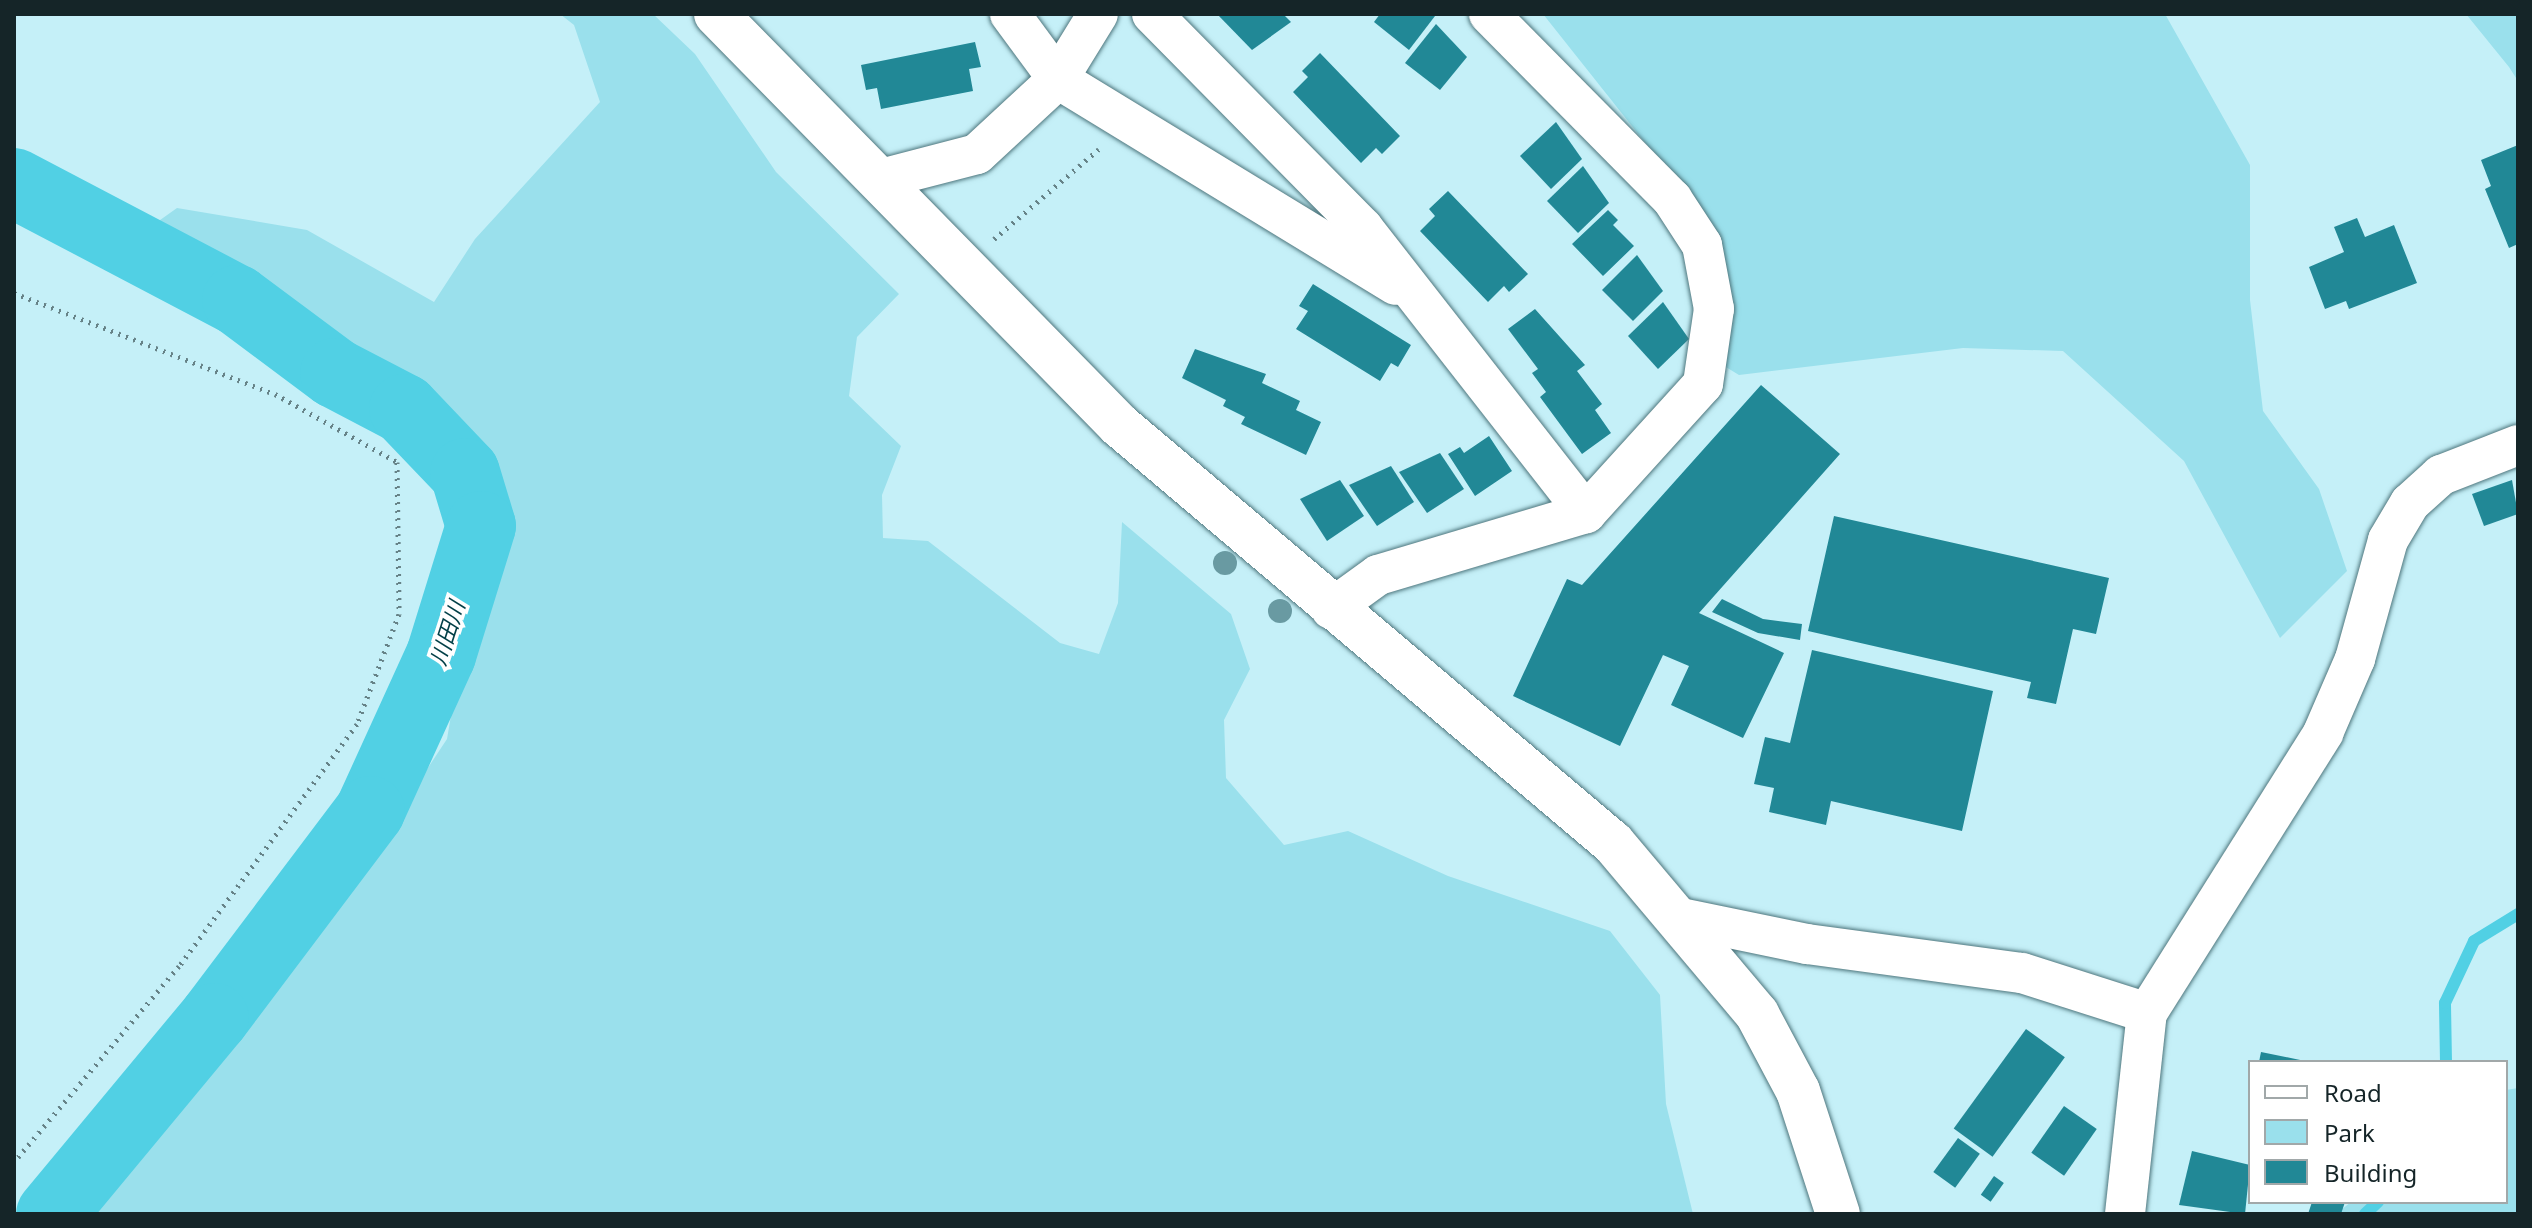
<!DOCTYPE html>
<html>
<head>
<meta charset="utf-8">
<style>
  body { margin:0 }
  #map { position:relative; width:2532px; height:1228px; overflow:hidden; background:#c5f0f8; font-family:"Noto Sans","Noto Sans JP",sans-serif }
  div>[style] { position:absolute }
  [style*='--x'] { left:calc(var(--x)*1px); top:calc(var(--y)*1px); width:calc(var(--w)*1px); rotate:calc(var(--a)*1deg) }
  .green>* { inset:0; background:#9ae0ec }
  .stream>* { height:12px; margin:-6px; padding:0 6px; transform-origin:6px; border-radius:6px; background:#51d0e4 }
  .river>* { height:70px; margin:-35px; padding:0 35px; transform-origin:35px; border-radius:35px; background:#51d0e4 }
  .building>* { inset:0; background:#218896; transform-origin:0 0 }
  .path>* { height:5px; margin-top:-2.5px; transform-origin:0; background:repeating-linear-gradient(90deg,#668287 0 2px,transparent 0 8px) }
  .roads { filter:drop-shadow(0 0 2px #4e767d) drop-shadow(0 0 2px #4e767d) }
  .street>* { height:40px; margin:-20px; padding:0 20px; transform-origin:20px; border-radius:20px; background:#fff }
  .secondary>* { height:44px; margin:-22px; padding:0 22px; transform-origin:22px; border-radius:22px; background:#fff }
  .trees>* { width:24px; height:24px; margin:-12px; border-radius:50%; background:#699aa2 }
  span { translate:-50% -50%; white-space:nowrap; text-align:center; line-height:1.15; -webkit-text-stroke:7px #fff; paint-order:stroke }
  .water-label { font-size:22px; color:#023f47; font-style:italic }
  .frame { position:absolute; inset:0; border:16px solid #152528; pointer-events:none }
  .legend { position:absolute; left:2248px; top:1060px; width:260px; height:144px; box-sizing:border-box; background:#fff; border:2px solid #a1a8a9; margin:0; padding:10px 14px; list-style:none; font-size:24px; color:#152528 }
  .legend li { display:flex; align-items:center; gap:16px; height:40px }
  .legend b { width:40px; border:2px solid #a1a8a9 }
</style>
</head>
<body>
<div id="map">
  <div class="green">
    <i style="clip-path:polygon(560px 14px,653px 14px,695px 54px,776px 172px,899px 294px,857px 337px,849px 396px,901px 446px,882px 495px,883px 538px,928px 541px,1060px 643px,1099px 654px,1118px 603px,1122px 522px,1231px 614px,1250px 669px,1224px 720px,1226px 778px,1284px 845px,1348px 831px,1448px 876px,1610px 931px,1660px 995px,1666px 1104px,1693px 1214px,73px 1214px,144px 1059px,349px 887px,447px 739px,476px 567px,451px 454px,404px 385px,101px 262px,177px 208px,307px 230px,434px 302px,475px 239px,600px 102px,574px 25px)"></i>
    <i style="clip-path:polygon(1543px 14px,2165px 14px,2250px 165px,2250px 300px,2263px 411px,2319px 489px,2347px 571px,2280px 638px,2184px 461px,2063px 351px,1963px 348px,1739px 375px,1711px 358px,1691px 296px,1691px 265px,1670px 174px)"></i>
    <i style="clip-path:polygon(2466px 14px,2518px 14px,2518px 81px,2509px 67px)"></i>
    <i style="clip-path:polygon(2518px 1088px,2518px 1214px,2336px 1214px,2351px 1202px,2506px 1202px,2506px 1090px)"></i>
  </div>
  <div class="stream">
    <i style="--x:2446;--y:1062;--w:59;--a:-91"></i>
    <i style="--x:2445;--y:1003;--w:68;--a:-64.9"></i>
    <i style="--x:2474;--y:941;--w:52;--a:-31.5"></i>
    <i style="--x:2365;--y:1214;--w:18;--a:-43"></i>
  </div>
  <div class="river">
    <i style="--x:14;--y:183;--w:252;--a:27.7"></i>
    <i style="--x:237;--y:300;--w:122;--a:36.7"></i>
    <i style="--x:335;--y:373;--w:78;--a:27.6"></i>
    <i style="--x:404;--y:409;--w:88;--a:46.4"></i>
    <i style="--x:465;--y:473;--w:55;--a:73.2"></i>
    <i style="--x:481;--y:526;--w:135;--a:107.2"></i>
    <i style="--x:441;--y:655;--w:171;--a:114.5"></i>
    <i style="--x:370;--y:811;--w:259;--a:127"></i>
    <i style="--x:214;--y:1018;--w:255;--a:129.7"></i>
  </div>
  <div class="building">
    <i style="clip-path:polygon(1217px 14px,1283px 14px,1291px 22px,1252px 50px)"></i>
    <i style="clip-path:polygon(1380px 14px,1432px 14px,1435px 16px,1409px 50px,1374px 22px)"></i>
    <i style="clip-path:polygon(1436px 24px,1467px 57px,1440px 90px,1405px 63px)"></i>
    <i style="clip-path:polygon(975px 42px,981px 67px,969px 69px,973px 91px,881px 109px,877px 88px,866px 90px,861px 65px)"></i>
    <i style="clip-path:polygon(1320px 53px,1400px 136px,1382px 154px,1376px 148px,1361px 163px,1293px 92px,1308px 77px,1302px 71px)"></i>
    <i style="clip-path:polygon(1556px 122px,1582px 159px,1551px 189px,1520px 156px)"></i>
    <i style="clip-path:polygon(2518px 145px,2518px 244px,2509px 248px,2485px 189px,2491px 186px,2481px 160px)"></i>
    <i style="clip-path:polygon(1583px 166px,1609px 203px,1578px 233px,1547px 201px)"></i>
    <i style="clip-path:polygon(1448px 191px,1528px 274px,1509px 292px,1504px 286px,1488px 302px,1420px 231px,1435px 216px,1429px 209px)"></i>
    <i style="clip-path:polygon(1608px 210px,1618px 220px,1613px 225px,1634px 246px,1603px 276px,1572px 244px)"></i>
    <i style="clip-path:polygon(2357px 218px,2365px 237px,2394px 225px,2417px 283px,2349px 309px,2346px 301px,2325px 309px,2309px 267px,2344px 252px,2334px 227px)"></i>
    <i style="clip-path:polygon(1637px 255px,1663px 291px,1633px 321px,1602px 290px)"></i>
    <i style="clip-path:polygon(1313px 284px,1411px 345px,1398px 367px,1391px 363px,1380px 381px,1296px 329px,1308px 311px,1299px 306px)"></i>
    <i style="clip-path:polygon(1663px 302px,1689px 339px,1658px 369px,1628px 336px)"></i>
    <i style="clip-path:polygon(1535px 309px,1585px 365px,1577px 371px,1602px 404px,1595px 410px,1611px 433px,1582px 454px,1540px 397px,1546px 392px,1532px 373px,1538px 369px,1508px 329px)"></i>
    <i style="clip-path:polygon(1195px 349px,1266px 374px,1262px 383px,1300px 401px,1296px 410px,1321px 422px,1306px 455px,1241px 424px,1245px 417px,1223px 406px,1226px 400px,1182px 378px)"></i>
    <i style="clip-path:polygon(1761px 385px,1840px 454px,1699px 613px,1784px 653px,1743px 738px,1671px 705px,1689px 666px,1663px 655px,1620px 746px,1513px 696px,1567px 579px,1582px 585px)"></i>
    <i style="clip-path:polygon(1489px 436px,1512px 471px,1475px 496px,1448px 454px,1460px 447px,1464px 453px)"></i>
    <i style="clip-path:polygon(1440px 453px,1464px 489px,1427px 513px,1399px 472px)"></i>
    <i style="clip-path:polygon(1391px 466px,1414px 502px,1377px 526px,1349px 485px)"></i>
    <i style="clip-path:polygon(1340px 480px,1364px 516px,1327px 541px,1300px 499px)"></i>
    <i style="clip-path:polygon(2512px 480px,2518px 514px,2484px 526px,2472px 494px)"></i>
    <i style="clip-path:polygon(1834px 516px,2109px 578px,2096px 634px,2073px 629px,2056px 704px,2027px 698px,2031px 682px,1808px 631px)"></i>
    <i style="clip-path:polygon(1722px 599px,1763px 619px,1802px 624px,1800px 640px,1758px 633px,1712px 612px)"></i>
    <i style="clip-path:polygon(1812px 650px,1993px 691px,1962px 831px,1831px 801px,1826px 825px,1769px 812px,1774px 788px,1754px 784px,1765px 737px,1790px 743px)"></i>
    <i style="left:2026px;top:1029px;width:48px;height:123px;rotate:36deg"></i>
    <i style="clip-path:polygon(2261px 1052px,2305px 1061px,2305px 1062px,2259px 1062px)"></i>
    <i style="left:2064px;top:1106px;width:40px;height:57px;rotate:35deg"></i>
    <i style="left:1958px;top:1138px;width:27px;height:42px;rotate:36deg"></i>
    <i style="clip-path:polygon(2192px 1151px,2250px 1165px,2245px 1214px,2179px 1205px)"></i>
    <i style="left:1994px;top:1176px;width:12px;height:23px;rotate:35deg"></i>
    <i style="clip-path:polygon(2312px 1202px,2345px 1202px,2341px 1214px,2308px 1214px)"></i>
  </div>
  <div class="path">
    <i style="--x:994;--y:239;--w:138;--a:-40.6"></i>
    <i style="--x:14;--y:293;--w:280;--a:21.2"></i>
    <i style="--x:275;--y:394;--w:140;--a:29.1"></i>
    <i style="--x:397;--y:462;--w:152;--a:89.2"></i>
    <i style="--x:399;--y:614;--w:118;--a:110.9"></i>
    <i style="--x:357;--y:724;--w:300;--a:126.3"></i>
    <i style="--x:179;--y:966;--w:256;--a:130.1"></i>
  </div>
  <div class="roads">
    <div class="street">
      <i style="--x:1010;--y:14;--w:81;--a:53.6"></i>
      <i style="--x:1058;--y:79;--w:395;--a:31.4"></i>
      <i style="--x:1152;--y:14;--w:301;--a:45.4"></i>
      <i style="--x:1363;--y:228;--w:362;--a:52"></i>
      <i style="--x:877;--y:180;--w:103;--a:-14.6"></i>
      <i style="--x:977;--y:154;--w:110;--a:-42.8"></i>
      <i style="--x:1058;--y:79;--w:76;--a:-58.4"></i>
      <i style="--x:1331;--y:609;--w:58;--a:-35.9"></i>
      <i style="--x:1378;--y:575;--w:217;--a:-16.6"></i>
      <i style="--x:1586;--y:513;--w:174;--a:-47.8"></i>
      <i style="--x:1703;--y:384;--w:76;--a:-81.7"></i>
      <i style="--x:1714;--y:309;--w:65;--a:-100.6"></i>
      <i style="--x:1702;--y:245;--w:55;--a:-123.1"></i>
      <i style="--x:1672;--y:199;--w:260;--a:-134.7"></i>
      <i style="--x:1681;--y:918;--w:129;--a:11.7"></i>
      <i style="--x:1807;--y:944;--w:217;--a:7.7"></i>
      <i style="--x:2022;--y:973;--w:131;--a:17.7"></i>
      <i style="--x:2125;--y:1214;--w:202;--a:-83.8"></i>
      <i style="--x:2147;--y:1013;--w:331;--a:-57.8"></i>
      <i style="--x:2323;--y:733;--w:81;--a:-66.6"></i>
      <i style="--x:2355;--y:659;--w:123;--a:-74.5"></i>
      <i style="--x:2388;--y:540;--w:43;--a:-59.3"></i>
      <i style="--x:2410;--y:503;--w:42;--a:-42.1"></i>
      <i style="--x:2441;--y:475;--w:83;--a:-21.3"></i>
    </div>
    <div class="secondary">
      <i style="--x:716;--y:14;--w:576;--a:45.56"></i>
      <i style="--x:1119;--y:425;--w:647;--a:40.24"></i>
      <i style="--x:1613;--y:843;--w:224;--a:49.9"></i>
      <i style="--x:1757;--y:1014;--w:87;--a:62"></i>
      <i style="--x:1798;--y:1091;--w:129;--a:72"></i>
    </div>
  </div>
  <div class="trees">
    <i style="left:1225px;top:563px"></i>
    <i style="left:1280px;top:611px"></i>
  </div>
  <div class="water-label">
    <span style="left:447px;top:633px;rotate:-72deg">川田川</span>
  </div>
  <div class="frame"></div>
  <ul class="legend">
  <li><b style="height:10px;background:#fff"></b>Road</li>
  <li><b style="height:22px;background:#9ae0ec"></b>Park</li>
  <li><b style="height:22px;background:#218896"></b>Building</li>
  </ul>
</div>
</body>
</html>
